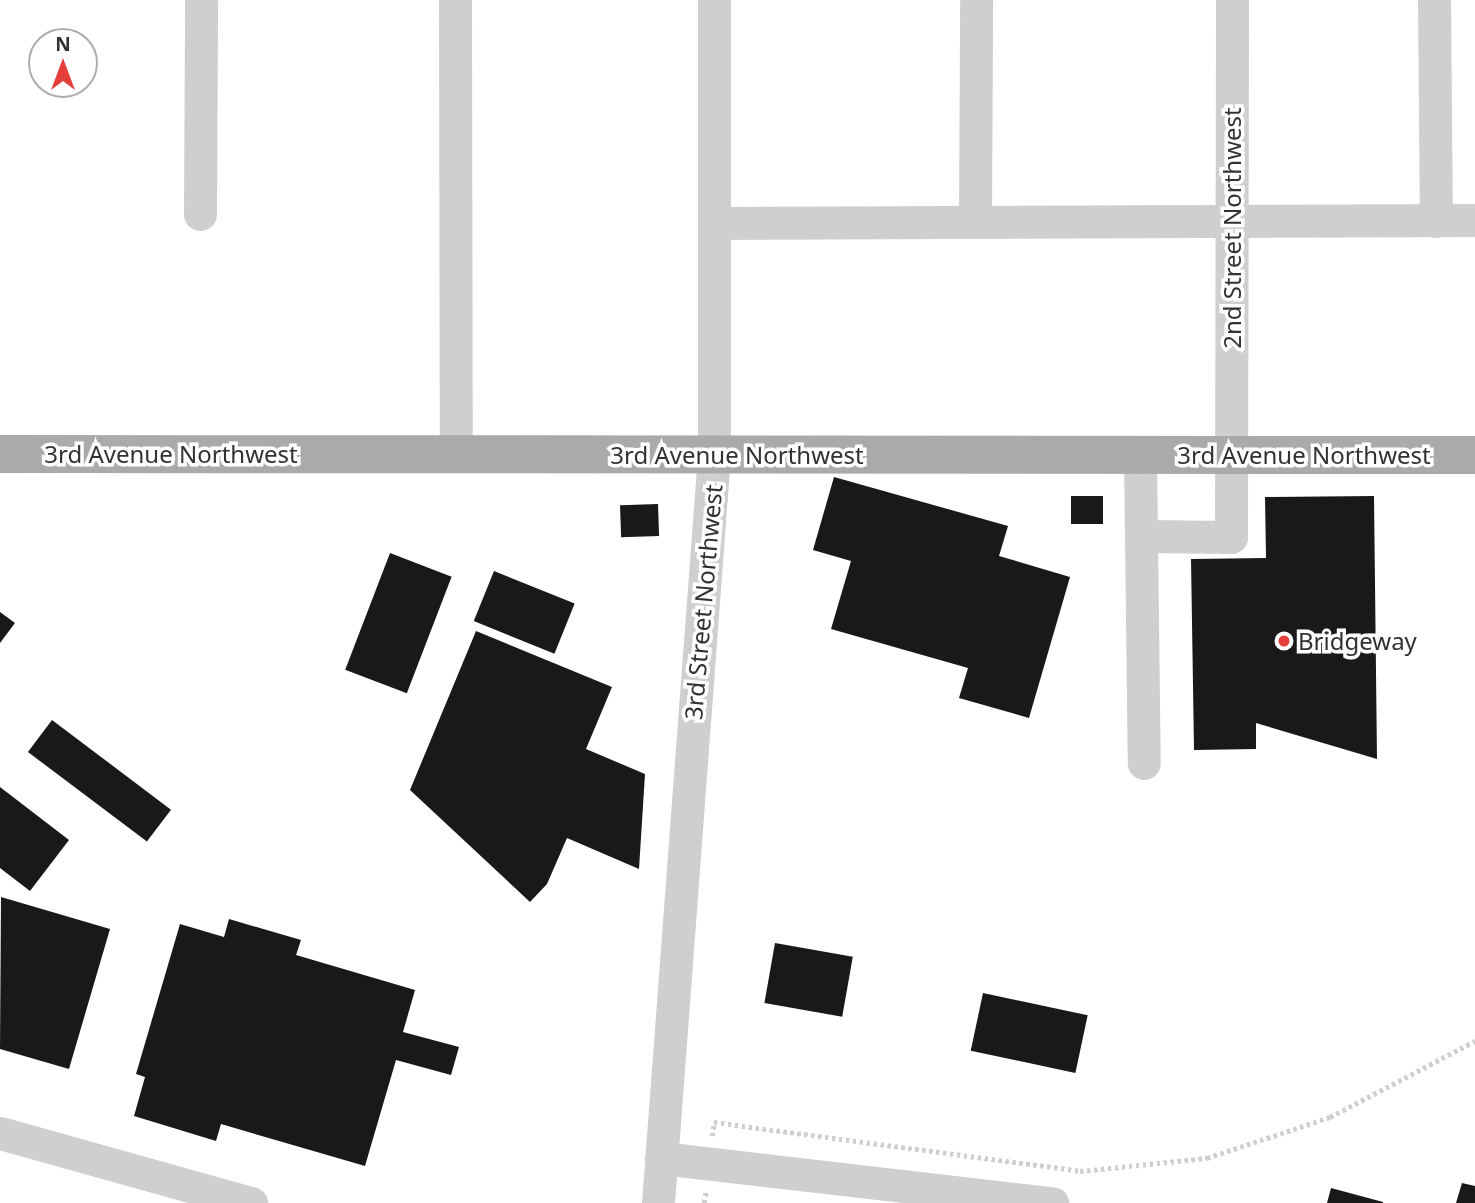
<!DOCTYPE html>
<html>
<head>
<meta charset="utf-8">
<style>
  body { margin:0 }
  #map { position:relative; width:1475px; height:1203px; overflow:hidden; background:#fff; font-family:"Noto Sans",sans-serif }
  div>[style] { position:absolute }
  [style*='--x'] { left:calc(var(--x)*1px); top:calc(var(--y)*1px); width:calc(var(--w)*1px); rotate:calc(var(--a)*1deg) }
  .building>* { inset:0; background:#191919; transform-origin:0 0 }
  .path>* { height:4.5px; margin-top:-2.25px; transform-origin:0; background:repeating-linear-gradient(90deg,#cfcfcf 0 3.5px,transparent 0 7px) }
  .minor>* { height:33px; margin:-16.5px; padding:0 16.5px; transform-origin:16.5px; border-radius:16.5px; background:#cfcfcf }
  .major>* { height:38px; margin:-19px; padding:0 19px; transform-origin:19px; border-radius:19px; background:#aaa }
  .dots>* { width:19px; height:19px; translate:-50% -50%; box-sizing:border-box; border:4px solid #fff; border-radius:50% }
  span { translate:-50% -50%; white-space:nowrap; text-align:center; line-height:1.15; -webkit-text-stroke:7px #fff; paint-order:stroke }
  .street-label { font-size:24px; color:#323232 }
  .poi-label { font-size:24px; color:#323232 }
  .left { translate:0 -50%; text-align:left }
  .north { position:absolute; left:28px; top:28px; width:70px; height:70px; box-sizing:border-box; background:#fff; border:2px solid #adadad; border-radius:50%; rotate:0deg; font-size:19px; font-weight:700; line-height:28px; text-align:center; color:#323232 }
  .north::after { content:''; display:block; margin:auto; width:24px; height:32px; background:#e33e3a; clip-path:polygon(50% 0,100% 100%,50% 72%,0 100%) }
</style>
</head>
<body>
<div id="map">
  <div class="building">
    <i style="clip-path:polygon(834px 477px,1008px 526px,999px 556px,1070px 577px,1029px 718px,959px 698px,968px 668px,831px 629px,851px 561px,813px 550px)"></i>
    <i style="left:1071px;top:496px;width:32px;height:28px"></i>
    <i style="clip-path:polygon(1374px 496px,1377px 759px,1256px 723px,1256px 749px,1194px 750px,1191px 559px,1266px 558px,1265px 497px)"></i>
    <i style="left:658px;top:504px;width:32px;height:38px;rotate:88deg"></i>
    <i style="left:390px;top:553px;width:66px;height:125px;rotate:21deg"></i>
    <i style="left:494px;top:571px;width:87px;height:54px;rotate:22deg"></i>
    <i style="clip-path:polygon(0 612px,15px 623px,0 643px)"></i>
    <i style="clip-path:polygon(476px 631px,612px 687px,586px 749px,645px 774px,639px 869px,567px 838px,547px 884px,530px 902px,410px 790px)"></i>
    <i style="left:52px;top:720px;width:149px;height:40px;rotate:37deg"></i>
    <i style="clip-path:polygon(0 787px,69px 840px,30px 891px,0 868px)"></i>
    <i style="clip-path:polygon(1px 897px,110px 929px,69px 1069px,0 1049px)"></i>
    <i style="clip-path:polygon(229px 919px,301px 940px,296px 955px,415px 990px,403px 1032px,459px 1047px,451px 1075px,396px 1060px,365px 1166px,221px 1124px,216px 1141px,134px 1116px,145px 1077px,136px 1074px,180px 924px,224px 937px)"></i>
    <i style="left:775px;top:943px;width:79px;height:61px;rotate:10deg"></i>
    <i style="left:983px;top:993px;width:107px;height:59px;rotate:12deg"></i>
    <i style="clip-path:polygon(1462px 1183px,1475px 1186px,1475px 1203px,1456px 1203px)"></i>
    <i style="clip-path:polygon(1331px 1188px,1383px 1202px,1383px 1203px,1327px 1203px)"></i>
  </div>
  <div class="path">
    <i style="--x:712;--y:1136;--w:14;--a:-82"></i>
    <i style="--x:714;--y:1122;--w:369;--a:7.6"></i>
    <i style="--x:1080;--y:1171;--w:128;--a:-5.8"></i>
    <i style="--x:1207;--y:1158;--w:130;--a:-18.4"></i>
    <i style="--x:1330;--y:1117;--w:164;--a:-27.7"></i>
    <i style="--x:704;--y:1203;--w:13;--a:-81"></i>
  </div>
  <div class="minor">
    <i style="--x:455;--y:0;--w:454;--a:89.9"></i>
    <i style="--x:1434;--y:0;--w:221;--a:89.5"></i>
    <i style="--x:200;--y:214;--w:214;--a:-89.7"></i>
    <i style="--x:975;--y:220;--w:220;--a:-89.7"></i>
    <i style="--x:714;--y:223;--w:761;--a:-0.23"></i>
    <i style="--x:1140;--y:455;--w:308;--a:89.3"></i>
    <i style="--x:1141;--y:536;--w:90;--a:0.6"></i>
    <i style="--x:1231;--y:537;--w:537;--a:-89.89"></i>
    <i style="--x:0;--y:1133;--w:261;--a:15.6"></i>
    <i style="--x:661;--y:1158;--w:394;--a:6.6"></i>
    <i style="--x:658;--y:1203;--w:750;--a:-85.72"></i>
    <i style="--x:714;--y:455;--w:455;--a:-90"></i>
  </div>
  <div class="major">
    <i style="--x:0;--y:454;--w:1475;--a:0.04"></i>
  </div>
  <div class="dots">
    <i style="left:1284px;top:641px;background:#e33e3a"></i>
  </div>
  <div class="street-label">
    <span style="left:1232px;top:228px;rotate:-90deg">2nd Street Northwest</span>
    <span style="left:171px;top:454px">3rd Avenue Northwest</span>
    <span style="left:737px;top:455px">3rd Avenue Northwest</span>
    <span style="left:1304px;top:455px">3rd Avenue Northwest</span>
    <span style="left:703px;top:602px;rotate:-85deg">3rd Street Northwest</span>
  </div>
  <div class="poi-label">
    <span class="left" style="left:1298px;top:641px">Bridgeway</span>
  </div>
  <div class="north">N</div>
</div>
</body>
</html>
